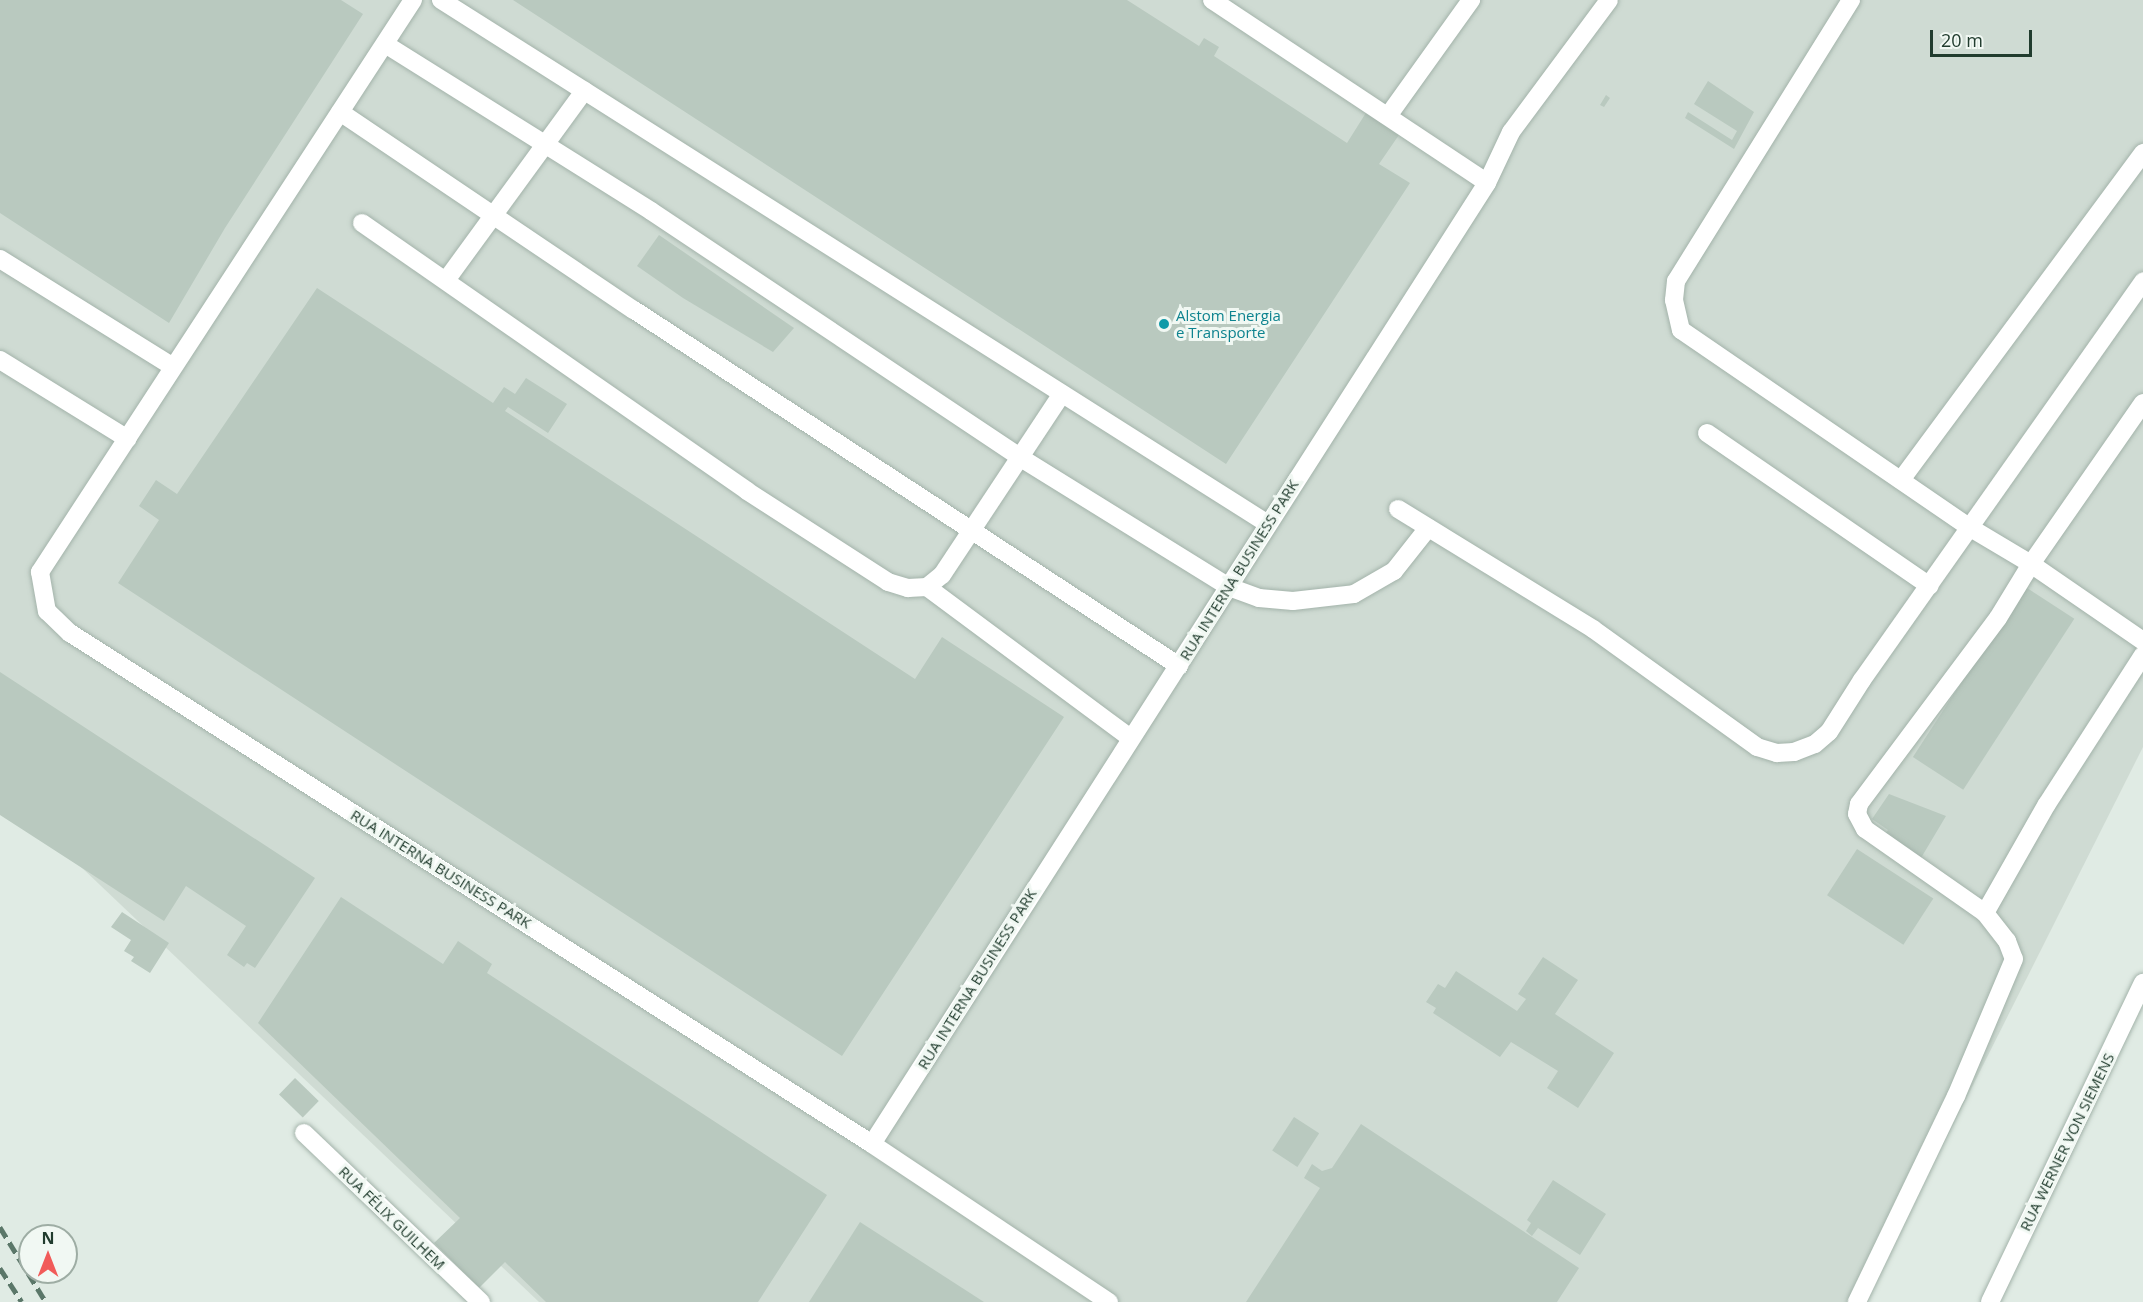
<!DOCTYPE html>
<html>
<head>
<meta charset="utf-8">
<style>
  body { margin:0 }
  #map { position:relative; width:2143px; height:1302px; overflow:hidden; background:#e0ebe4; font-family:"Open Sans",sans-serif }
  div>[style] { position:absolute }
  [style*='--x'] { left:calc(var(--x)*1px); top:calc(var(--y)*1px); width:calc(var(--w)*1px); rotate:calc(var(--a)*1deg) }
  .built>* { inset:0; background:#cfdbd3 }
  .building>* { inset:0; background:#b9c9bf; transform-origin:0 0 }
  .roads { filter:drop-shadow(0 0 2px #a3b3aa) drop-shadow(0 0 2px #a3b3aa) }
  .minor>* { height:18px; margin:-9px; padding:0 9px; transform-origin:9px; border-radius:9px; background:#fff }
  .rail>* { height:4.5px; margin-top:-2.25px; transform-origin:0; background:repeating-linear-gradient(90deg,#5b7769 0 12px,transparent 0 18px) }
  .dots>* { width:16px; height:16px; translate:-50% -50%; box-sizing:border-box; border:3px solid #f1f8f3; border-radius:50% }
  span { translate:-50% -50%; white-space:nowrap; text-align:center; line-height:1.15; -webkit-text-stroke:6px #f1f8f3; paint-order:stroke }
  .culture-label { font-size:15px; color:#0d838f }
  .left { translate:0 -50%; text-align:left }
  .street-label { font-size:15px; color:#213c2e }
  .north { position:absolute; left:18px; top:1224px; width:60px; height:60px; box-sizing:border-box; background:#f1f8f3; border:2px solid #9eada4; border-radius:50%; rotate:0deg; font-size:16px; font-weight:700; line-height:24px; text-align:center; color:#213c2e }
  .north::after { content:''; display:block; margin:auto; width:21px; height:27px; background:#f15b59; clip-path:polygon(50% 0,100% 100%,50% 72%,0 100%) }
  .scale { position:absolute; left:1930px; top:30px; width:102px; height:27px; box-sizing:border-box; border:3px solid #213c2e; border-top:0; padding-left:8px; font-size:18px; line-height:21px; white-space:nowrap; color:#213c2e; -webkit-text-stroke:4px #f1f8f3; paint-order:stroke }
</style>
</head>
<body>
<div id="map">
  <div class="built">
    <i style="clip-path:polygon(0 0,2143px 0,2143px 747px,1864px 1302px,539px 1302px,0 790px)"></i>
  </div>
  <div class="building">
    <i style="clip-path:polygon(0 0,341px 0,363px 14px,225px 228px,169px 323px,0 213px)"></i>
    <i style="clip-path:polygon(513px 0,1127px 0,1199px 46px,1204px 38px,1219px 47px,1214px 56px,1347px 143px,1369px 108px,1403px 129px,1379px 164px,1410px 183px,1226px 464px)"></i>
    <i style="clip-path:polygon(1708px 81px,1754px 112px,1734px 149px,1685px 118px,1688px 112px,1732px 140px,1737px 131px,1694px 104px)"></i>
    <i style="clip-path:polygon(1606px 95px,1610px 98px,1604px 107px,1600px 105px)"></i>
    <i style="clip-path:polygon(659px 235px,794px 328px,773px 352px,683px 298px,637px 266px)"></i>
    <i style="clip-path:polygon(317px 288px,493px 403px,504px 387px,515px 394px,526px 378px,567px 404px,548px 433px,508px 407px,505px 411px,915px 679px,942px 637px,1064px 717px,842px 1056px,118px 583px,159px 520px,139px 506px,156px 480px,177px 494px)"></i>
    <i style="left:2024px;top:586px;width:60px;height:204px;rotate:33deg"></i>
    <i style="clip-path:polygon(0 672px,315px 878px,255px 968px,247px 963px,244px 967px,227px 955px,246px 926px,186px 886px,164px 921px,0 815px)"></i>
    <i style="clip-path:polygon(1889px 794px,1946px 816px,1918px 863px,1883px 837px,1888px 830px,1872px 819px)"></i>
    <i style="left:1857px;top:849px;width:91px;height:55px;rotate:33deg"></i>
    <i style="clip-path:polygon(341px 897px,443px 964px,458px 941px,492px 964px,487px 973px,827px 1195px,758px 1302px,546px 1302px,505px 1262px,479px 1288px,434px 1243px,460px 1218px,258px 1023px)"></i>
    <i style="clip-path:polygon(122px 912px,169px 943px,150px 973px,131px 961px,134px 957px,124px 951px,131px 940px,111px 927px)"></i>
    <i style="clip-path:polygon(1543px 957px,1578px 980px,1555px 1014px,1614px 1053px,1578px 1108px,1547px 1088px,1558px 1071px,1511px 1042px,1500px 1057px,1433px 1013px,1436px 1008px,1426px 1002px,1438px 984px,1445px 988px,1456px 971px,1517px 1011px,1526px 999px,1518px 994px)"></i>
    <i style="left:295px;top:1078px;width:33px;height:23px;rotate:44deg"></i>
    <i style="left:1294px;top:1117px;width:30px;height:40px;rotate:33deg"></i>
    <i style="clip-path:polygon(1361px 1124px,1579px 1268px,1557px 1302px,1246px 1302px,1320px 1188px,1304px 1178px,1312px 1164px,1322px 1171px,1332px 1168px)"></i>
    <i style="clip-path:polygon(1553px 1180px,1606px 1214px,1580px 1255px,1538px 1228px,1532px 1236px,1526px 1231px,1531px 1223px,1527px 1220px)"></i>
    <i style="clip-path:polygon(860px 1222px,984px 1302px,809px 1302px)"></i>
  </div>
  <div class="roads">
    <div class="minor">
      <i style="--x:413;--y:0;--w:683;--a:123.11"></i>
      <i style="--x:40;--y:572;--w:40;--a:80"></i>
      <i style="--x:47;--y:611;--w:32;--a:44"></i>
      <i style="--x:70;--y:633;--w:951;--a:32.5"></i>
      <i style="--x:872;--y:1144;--w:285;--a:33.7"></i>
      <i style="--x:441;--y:0;--w:979;--a:32.36"></i>
      <i style="--x:1212;--y:0;--w:330;--a:33.6"></i>
      <i style="--x:1851;--y:0;--w:331;--a:121.9"></i>
      <i style="--x:1676;--y:281;--w:19;--a:96"></i>
      <i style="--x:1674;--y:300;--w:31;--a:77"></i>
      <i style="--x:1681;--y:330;--w:349;--a:34.4"></i>
      <i style="--x:1969;--y:527;--w:72;--a:30.8"></i>
      <i style="--x:2031;--y:564;--w:63;--a:121.4"></i>
      <i style="--x:1998;--y:618;--w:232;--a:126.8"></i>
      <i style="--x:1859;--y:804;--w:10;--a:101"></i>
      <i style="--x:1857;--y:814;--w:17;--a:62"></i>
      <i style="--x:1865;--y:829;--w:146;--a:35"></i>
      <i style="--x:1985;--y:913;--w:36;--a:52"></i>
      <i style="--x:2007;--y:941;--w:19;--a:69"></i>
      <i style="--x:2014;--y:959;--w:149;--a:112.9"></i>
      <i style="--x:1956;--y:1096;--w:229;--a:115.7"></i>
      <i style="--x:385;--y:44;--w:314;--a:32.1"></i>
      <i style="--x:651;--y:211;--w:445;--a:33.7"></i>
      <i style="--x:1021;--y:458;--w:245;--a:31.8"></i>
      <i style="--x:1229;--y:587;--w:32;--a:20"></i>
      <i style="--x:1259;--y:598;--w:34;--a:5"></i>
      <i style="--x:1293;--y:601;--w:61;--a:-6.5"></i>
      <i style="--x:1354;--y:594;--w:46;--a:-29.9"></i>
      <i style="--x:1394;--y:571;--w:55;--a:-51.7"></i>
      <i style="--x:340;--y:112;--w:354;--a:34"></i>
      <i style="--x:634;--y:310;--w:651;--a:33.15"></i>
      <i style="--x:1388;--y:116;--w:143;--a:-54.4"></i>
      <i style="--x:362;--y:223;--w:469;--a:34.8"></i>
      <i style="--x:747;--y:491;--w:168;--a:32.8"></i>
      <i style="--x:888;--y:582;--w:21;--a:17"></i>
      <i style="--x:908;--y:588;--w:19;--a:-3"></i>
      <i style="--x:927;--y:587;--w:19;--a:-39"></i>
      <i style="--x:942;--y:575;--w:217;--a:-56.5"></i>
      <i style="--x:0;--y:259;--w:203;--a:31.9"></i>
      <i style="--x:447;--y:279;--w:233;--a:-53.9"></i>
      <i style="--x:0;--y:360;--w:150;--a:31.7"></i>
      <i style="--x:2143;--y:403;--w:196;--a:124.8"></i>
      <i style="--x:2031;--y:564;--w:136;--a:34.5"></i>
      <i style="--x:1707;--y:433;--w:270;--a:34.5"></i>
      <i style="--x:1901;--y:480;--w:407;--a:-53.5"></i>
      <i style="--x:1398;--y:509;--w:229;--a:31.6"></i>
      <i style="--x:1593;--y:629;--w:202;--a:35.7"></i>
      <i style="--x:1757;--y:747;--w:21;--a:17"></i>
      <i style="--x:1777;--y:753;--w:17;--a:-3"></i>
      <i style="--x:1794;--y:752;--w:22;--a:-21"></i>
      <i style="--x:1815;--y:744;--w:18;--a:-41"></i>
      <i style="--x:1829;--y:732;--w:62;--a:-57.6"></i>
      <i style="--x:1862;--y:680;--w:488;--a:-54.8"></i>
      <i style="--x:927;--y:587;--w:253;--a:36.6"></i>
      <i style="--x:1985;--y:913;--w:125;--a:-60.4"></i>
      <i style="--x:2047;--y:804;--w:177;--a:-57.2"></i>
      <i style="--x:304;--y:1133;--w:245;--a:43.7"></i>
      <i style="--x:872;--y:1144;--w:1141;--a:-57.38"></i>
      <i style="--x:1487;--y:183;--w:56;--a:-64.8"></i>
      <i style="--x:1511;--y:132;--w:164;--a:-53.4"></i>
      <i style="--x:1990;--y:1302;--w:354;--a:-64.4"></i>
    </div>
  </div>
  <div class="rail">
    <i style="--x:0;--y:1227;--w:88;--a:58.5"></i>
    <i style="--x:0;--y:1268;--w:40;--a:57.1"></i>
  </div>
  <div class="dots">
    <i style="left:1164px;top:324px;background:#0f9aa8"></i>
  </div>
  <div class="culture-label">
    <span class="left" style="left:1176px;top:324px">Alstom Energia<br>e Transporte</span>
  </div>
  <div class="street-label">
    <span style="left:1239px;top:570px;rotate:-58deg">RUA INTERNA BUSINESS PARK</span>
    <span style="left:441px;top:869px;rotate:32deg">RUA INTERNA BUSINESS PARK</span>
    <span style="left:977px;top:979px;rotate:-58deg">RUA INTERNA BUSINESS PARK</span>
    <span style="left:2067px;top:1142px;rotate:-64deg">RUA WERNER VON SIEMENS</span>
    <span style="left:392px;top:1218px;rotate:44deg">RUA FÉLIX GUILHEM</span>
  </div>
  <div class="north">N</div>
  <div class="scale">20 m</div>
</div>
</body>
</html>
